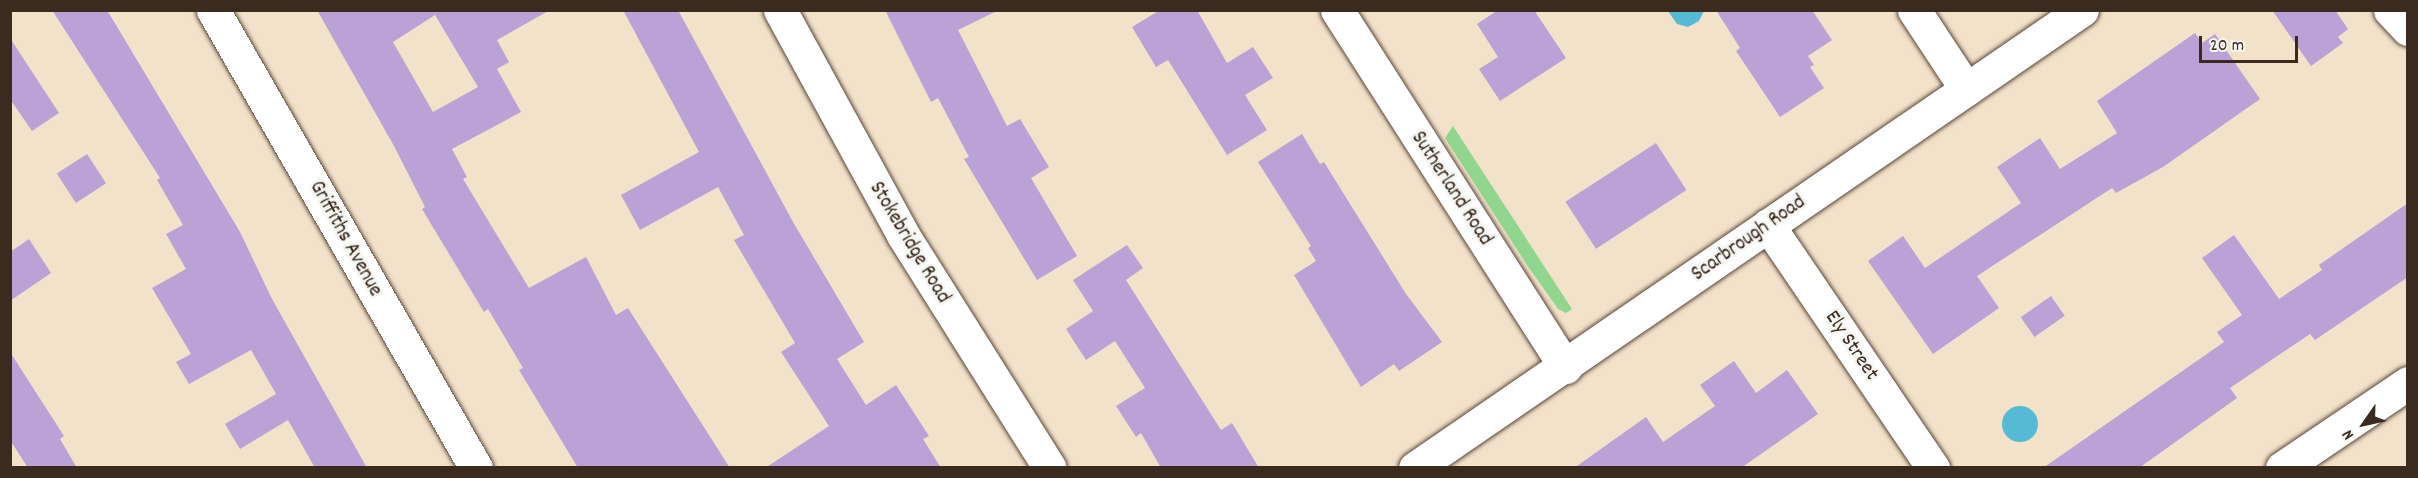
<!DOCTYPE html>
<html>
<head>
<meta charset="utf-8">
<style>
  body { margin:0 }
  #map { position:relative; width:2418px; height:478px; overflow:hidden; background:#f3e2ca; font-family:Dekko,sans-serif }
  div>[style] { position:absolute }
  [style*='--x'] { left:calc(var(--x)*1px); top:calc(var(--y)*1px); width:calc(var(--w)*1px); rotate:calc(var(--a)*1deg) }
  .green>* { inset:0; background:#91d68e }
  .water>* { inset:0; background:#55bad3 }
  .round { border-radius:50% }
  .building>* { inset:0; background:#bba2d6; transform-origin:0 0 }
  .roads { filter:drop-shadow(0 0 2px #574638) drop-shadow(0 0 2px #574638) }
  .minor>* { height:33px; margin:-16.5px; padding:0 16.5px; transform-origin:16.5px; border-radius:16.5px; background:#fff }
  span { translate:-50% -50%; white-space:nowrap; text-align:center; line-height:1.15; -webkit-text-stroke:6px #f6f6f2; paint-order:stroke }
  .street-label { font-size:21px; color:#3b2a1e }
  .frame { position:absolute; inset:0; border:12px solid #3b2a1e; pointer-events:none }
  .north { position:absolute; left:2334px; top:394px; width:60px; height:60px; -webkit-text-stroke:4px #f6f6f2; paint-order:stroke; rotate:236deg; font-size:16px; font-weight:700; line-height:24px; text-align:center; color:#3b2a1e }
  .north::after { content:''; display:block; margin:auto; width:21px; height:27px; background:#3b2a1e; clip-path:polygon(50% 0,100% 100%,50% 72%,0 100%) }
  .scale { position:absolute; left:2199px; top:36px; width:99px; height:27px; box-sizing:border-box; border:3px solid #3b2a1e; border-top:0; padding-left:8px; font-size:18px; line-height:21px; white-space:nowrap; color:#3b2a1e; -webkit-text-stroke:4px #f6f6f2; paint-order:stroke }
</style>
</head>
<body>
<div id="map">
  <div class="green">
    <i style="clip-path:polygon(1453px 126px,1572px 309px,1566px 313px,1558px 309px,1527px 265px,1445px 138px)"></i>
  </div>
  <div class="water">
    <i style="clip-path:polygon(1668px 11px,1704px 10px,1704px 11px,1699px 21px,1688px 27px,1677px 24px)"></i>
    <i class="round" style="left:2002px;top:406px;width:36px;height:36px"></i>
  </div>
  <div class="building">
    <i style="clip-path:polygon(52px 10px,107px 10px,240px 232px,272px 299px,367px 468px,315px 468px,288px 420px,240px 449px,225px 424px,276px 394px,251px 350px,189px 384px,176px 362px,191px 354px,152px 288px,186px 269px,166px 234px,183px 225px,157px 180px,160px 178px)"></i>
    <i style="clip-path:polygon(evenodd,317px 10px,550px 10px,497px 40px,509px 62px,497px 69px,521px 112px,452px 149px,467px 177px,463px 179px,529px 288px,586px 257px,616px 315px,628px 308px,730px 468px,578px 468px,519px 370px,523px 368px,488px 309px,484px 312px,422px 209px,425px 207px,394px 146px,317px 10px,435px 15px,478px 87px,433px 112px,393px 42px,435px 15px)"></i>
    <i style="clip-path:polygon(623px 10px,678px 10px,793px 222px,864px 342px,837px 359px,866px 405px,896px 385px,929px 436px,923px 439px,941px 468px,765px 468px,829px 426px,781px 352px,795px 343px,734px 240px,744px 235px,718px 187px,640px 230px,621px 195px,699px 152px)"></i>
    <i style="clip-path:polygon(885px 10px,999px 10px,958px 30px,1007px 126px,1020px 119px,1049px 167px,1031px 178px,1077px 256px,1037px 280px,964px 159px,969px 157px,938px 98px,931px 102px)"></i>
    <i style="clip-path:polygon(1160px 10px,1197px 10px,1227px 63px,1253px 47px,1273px 78px,1245px 95px,1267px 130px,1227px 155px,1168px 60px,1156px 67px,1132px 27px)"></i>
    <i style="clip-path:polygon(1498px 10px,1534px 10px,1566px 58px,1500px 101px,1479px 69px,1498px 57px,1477px 24px)"></i>
    <i style="clip-path:polygon(1716px 10px,1812px 10px,1832px 40px,1808px 56px,1814px 65px,1810px 67px,1824px 88px,1780px 117px,1736px 51px,1740px 48px)"></i>
    <i style="clip-path:polygon(2272px 10px,2335px 10px,2348px 29px,2338px 37px,2343px 43px,2311px 66px)"></i>
    <i style="clip-path:polygon(2195px 33px,2202px 43px,2215px 34px,2260px 99px,2163px 167px,2116px 193px,2112px 188px,1977px 276px,1999px 308px,1933px 354px,1868px 261px,1903px 236px,1925px 268px,2021px 203px,1997px 167px,2040px 138px,2060px 169px,2117px 133px,2097px 101px)"></i>
    <i style="clip-path:polygon(10px 38px,59px 113px,32px 131px,10px 99px)"></i>
    <i style="clip-path:polygon(1302px 134px,1320px 164px,1324px 162px,1406px 294px,1442px 342px,1399px 371px,1394px 364px,1361px 387px,1294px 275px,1316px 261px,1308px 248px,1311px 246px,1258px 162px)"></i>
    <i style="left:1656px;top:143px;width:56px;height:108px;rotate:57deg"></i>
    <i style="left:87px;top:154px;width:35px;height:36px;rotate:57deg"></i>
    <i style="clip-path:polygon(2408px 203px,2408px 277px,2315px 340px,2310px 334px,2230px 388px,2237px 398px,2139px 468px,2043px 468px,2224px 342px,2217px 332px,2242px 315px,2202px 258px,2234px 235px,2279px 299px,2322px 270px,2319px 265px)"></i>
    <i style="clip-path:polygon(29px 239px,51px 273px,10px 301px,10px 252px)"></i>
    <i style="clip-path:polygon(1127px 245px,1143px 268px,1126px 280px,1221px 430px,1232px 423px,1259px 468px,1161px 468px,1141px 433px,1136px 437px,1116px 406px,1145px 388px,1115px 341px,1086px 360px,1066px 329px,1093px 311px,1073px 280px)"></i>
    <i style="left:2051px;top:296px;width:24px;height:37px;rotate:55deg"></i>
    <i style="clip-path:polygon(10px 352px,64px 436px,60px 439px,77px 468px,28px 468px,10px 440px)"></i>
    <i style="clip-path:polygon(1734px 361px,1756px 393px,1787px 370px,1818px 414px,1741px 468px,1574px 468px,1646px 417px,1663px 442px,1715px 406px,1700px 385px)"></i>
  </div>
  <div class="roads">
    <div class="minor">
      <i style="--x:213;--y:10;--w:528;--a:60.13"></i>
      <i style="--x:780;--y:10;--w:256;--a:61.3"></i>
      <i style="--x:903;--y:235;--w:275;--a:57.8"></i>
      <i style="--x:1337;--y:10;--w:424;--a:57.4"></i>
      <i style="--x:1914;--y:10;--w:95;--a:56.6"></i>
      <i style="--x:2390;--y:10;--w:26;--a:47"></i>
      <i style="--x:1768;--y:225;--w:294;--a:55.8"></i>
      <i style="--x:1415;--y:468;--w:809;--a:-34.48"></i>
      <i style="--x:2282;--y:468;--w:152;--a:-34"></i>
    </div>
  </div>
  <div class="street-label">
    <span style="left:1451px;top:189px;rotate:57deg">Sutherland Road</span>
    <span style="left:345px;top:239px;rotate:61deg">Griffiths Avenue</span>
    <span style="left:1749px;top:239px;rotate:-35deg">Scarbrough Road</span>
    <span style="left:909px;top:243px;rotate:59deg">Stokebridge Road</span>
    <span style="left:1851px;top:346px;rotate:56deg">Ely Street</span>
  </div>
  <div class="frame"></div>
  <div class="north">N</div>
  <div class="scale">20 m</div>
</div>
</body>
</html>
